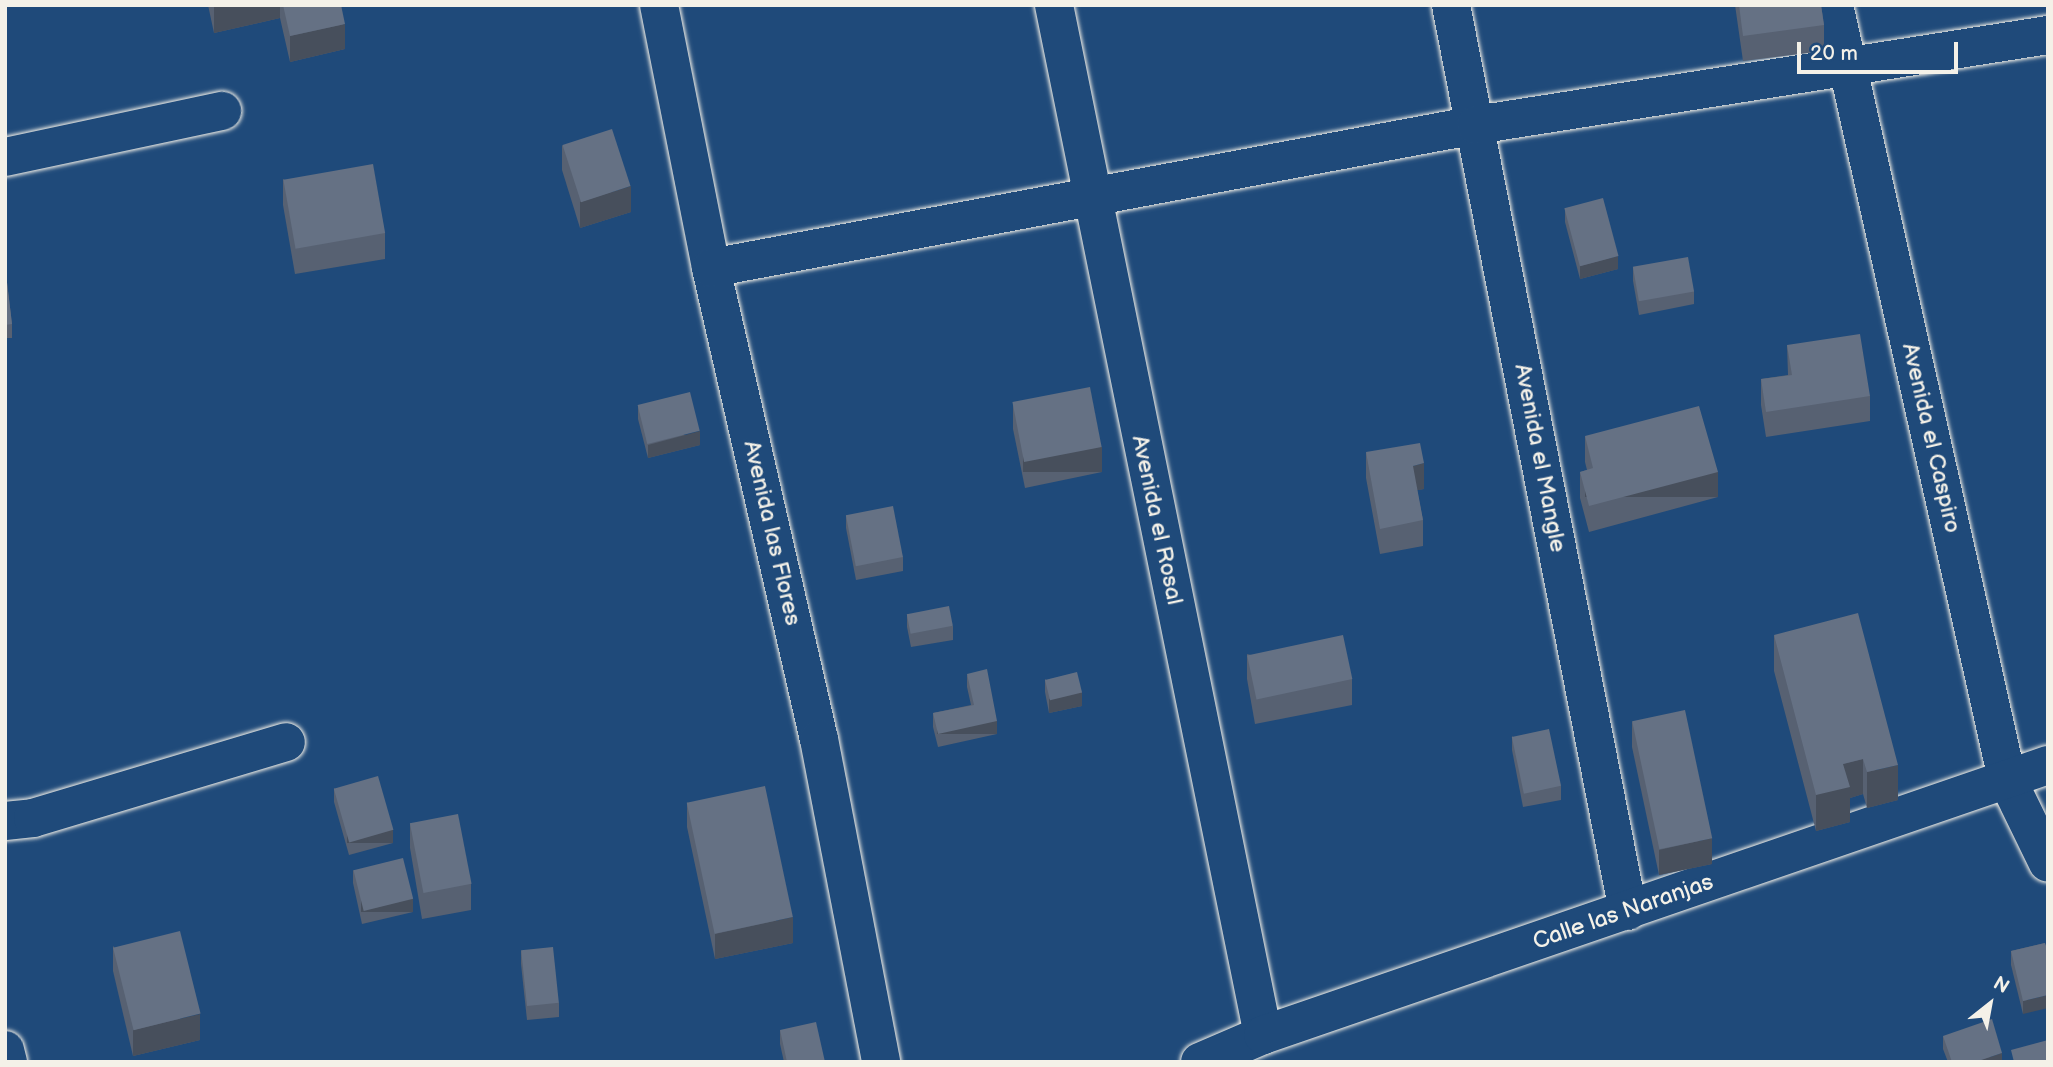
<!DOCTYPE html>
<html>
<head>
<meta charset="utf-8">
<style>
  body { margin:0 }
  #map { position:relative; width:2053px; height:1067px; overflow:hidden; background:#1f4a7a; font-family:"Balsamiq Sans",sans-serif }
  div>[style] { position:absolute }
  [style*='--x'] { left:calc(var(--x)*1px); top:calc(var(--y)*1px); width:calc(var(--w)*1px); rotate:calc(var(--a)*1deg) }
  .roads { filter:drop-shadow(0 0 2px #f4f1e8) drop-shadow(0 0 2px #f4f1e8) }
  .street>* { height:38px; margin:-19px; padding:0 19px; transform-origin:19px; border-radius:19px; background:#1f4a7a }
  .wall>* { inset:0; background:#576172 }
  .shaded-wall>* { inset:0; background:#474f5c; transform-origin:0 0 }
  .building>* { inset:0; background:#657184; transform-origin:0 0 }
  span { translate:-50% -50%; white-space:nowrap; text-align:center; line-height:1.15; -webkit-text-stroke:5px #1f4a7a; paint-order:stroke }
  .street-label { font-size:23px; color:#f4f1e8 }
  .frame { position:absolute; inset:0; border:7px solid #f4f1e8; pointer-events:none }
  .north { position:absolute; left:1955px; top:969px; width:70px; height:70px; -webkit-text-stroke:5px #1f4a7a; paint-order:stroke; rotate:31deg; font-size:19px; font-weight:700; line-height:28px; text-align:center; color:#f4f1e8 }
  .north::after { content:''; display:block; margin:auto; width:24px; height:32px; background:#f4f1e8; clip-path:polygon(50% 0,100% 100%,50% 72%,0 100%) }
  .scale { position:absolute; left:1797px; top:42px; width:161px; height:32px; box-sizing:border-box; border:4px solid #f4f1e8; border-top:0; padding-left:9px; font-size:21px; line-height:24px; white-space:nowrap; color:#f4f1e8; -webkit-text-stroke:5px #1f4a7a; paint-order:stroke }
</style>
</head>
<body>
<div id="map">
  <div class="roads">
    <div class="street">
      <i style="--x:659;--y:5;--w:268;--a:78.8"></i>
      <i style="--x:711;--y:268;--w:483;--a:77.1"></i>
      <i style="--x:819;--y:739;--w:329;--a:79.1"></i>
      <i style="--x:1054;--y:5;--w:1051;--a:78.53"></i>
      <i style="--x:1451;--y:5;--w:923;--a:78.95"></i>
      <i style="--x:1834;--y:5;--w:793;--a:77.4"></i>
      <i style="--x:2007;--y:779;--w:93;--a:64"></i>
      <i style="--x:5;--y:157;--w:222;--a:-12"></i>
      <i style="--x:711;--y:268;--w:778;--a:-10.59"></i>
      <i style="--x:1476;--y:125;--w:579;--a:-8.94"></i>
      <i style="--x:5;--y:821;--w:28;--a:-6"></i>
      <i style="--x:33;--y:818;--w:264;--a:-16.7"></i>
      <i style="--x:5;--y:1050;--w:12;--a:76"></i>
      <i style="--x:1200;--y:1062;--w:69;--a:-23.2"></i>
      <i style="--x:1263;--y:1035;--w:830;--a:-18.98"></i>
    </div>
  </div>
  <div class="wall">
    <i style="clip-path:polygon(208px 5px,341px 5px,345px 49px,290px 62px,280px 18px,214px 33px)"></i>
    <i style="clip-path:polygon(1735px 5px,1821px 5px,1824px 25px,1824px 51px,1743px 61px)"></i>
    <i style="clip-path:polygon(562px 145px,631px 212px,580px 228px,562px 170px)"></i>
    <i style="clip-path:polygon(283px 179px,385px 233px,385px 259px,295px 274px,283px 205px)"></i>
    <i style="clip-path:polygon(1565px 209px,1618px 269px,1580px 279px,1565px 222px)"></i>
    <i style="clip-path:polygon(5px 266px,12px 324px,12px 338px,5px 338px)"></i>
    <i style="clip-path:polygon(1633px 267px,1694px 291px,1694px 304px,1639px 315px,1633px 281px)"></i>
    <i style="clip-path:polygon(1787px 345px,1870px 396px,1870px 421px,1766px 437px,1761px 405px,1761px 379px,1788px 375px)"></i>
    <i style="clip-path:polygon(1013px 403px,1102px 472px,1025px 488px,1013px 429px)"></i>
    <i style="clip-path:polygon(638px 405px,700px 445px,648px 458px,638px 419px)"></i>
    <i style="clip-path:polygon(1585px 436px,1718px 497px,1589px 532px,1580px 498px,1580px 472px,1587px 470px,1585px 462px)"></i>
    <i style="clip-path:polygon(1366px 452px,1424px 489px,1417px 490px,1423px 520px,1423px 546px,1380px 554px,1366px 478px)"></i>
    <i style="clip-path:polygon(846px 515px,903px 557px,903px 571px,856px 580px,846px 528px)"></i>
    <i style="clip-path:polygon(907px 614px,953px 626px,953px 640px,911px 647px,907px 627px)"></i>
    <i style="clip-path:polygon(1774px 635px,1898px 800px,1867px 808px,1863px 794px,1850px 798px,1850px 822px,1816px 831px,1774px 671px)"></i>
    <i style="clip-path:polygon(1247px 654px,1352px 679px,1352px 705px,1255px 724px,1247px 679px)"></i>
    <i style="clip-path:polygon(967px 674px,997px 734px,938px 747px,933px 727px,933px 713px,971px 705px,967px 687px)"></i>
    <i style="clip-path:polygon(1045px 679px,1082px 706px,1049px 713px,1045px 692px)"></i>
    <i style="clip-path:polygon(1632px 721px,1712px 864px,1659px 875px,1632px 747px)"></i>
    <i style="clip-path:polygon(1512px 736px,1561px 786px,1561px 800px,1523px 807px,1512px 750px)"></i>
    <i style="clip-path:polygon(334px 788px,393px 843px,349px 855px,334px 802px)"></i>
    <i style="clip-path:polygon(687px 802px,793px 943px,715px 959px,687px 827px)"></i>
    <i style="clip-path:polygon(410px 823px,471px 884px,471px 910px,422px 919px,410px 848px)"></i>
    <i style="clip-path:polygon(353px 870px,413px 912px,362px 924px,353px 883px)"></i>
    <i style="clip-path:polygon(2045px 943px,2023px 1014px,2011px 965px,2011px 951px)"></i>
    <i style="clip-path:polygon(113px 946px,200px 1040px,133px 1056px,113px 971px)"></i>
    <i style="clip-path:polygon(521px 950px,559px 1003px,559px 1017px,527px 1020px,521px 964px)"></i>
    <i style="clip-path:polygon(780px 1030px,825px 1062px,784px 1062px,780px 1044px)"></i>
    <i style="clip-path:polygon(1943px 1036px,2002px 1062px,1948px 1062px,1943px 1049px)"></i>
  </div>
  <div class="shaded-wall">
    <i style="clip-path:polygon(222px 5px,280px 5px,280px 18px,214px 33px,214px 7px)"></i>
    <i style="clip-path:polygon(345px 24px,345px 49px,290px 62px,290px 36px)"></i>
    <i style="clip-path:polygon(631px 186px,631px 212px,580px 228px,580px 202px)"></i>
    <i style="clip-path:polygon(1618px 256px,1618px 269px,1580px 279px,1580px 266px)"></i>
    <i style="clip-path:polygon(700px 431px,700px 445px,648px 458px,648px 445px)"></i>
    <i style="left:1102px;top:447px;width:25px;height:79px;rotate:90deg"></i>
    <i style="clip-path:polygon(1424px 463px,1424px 489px,1413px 491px,1413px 466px)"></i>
    <i style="left:1718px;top:472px;width:25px;height:133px;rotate:90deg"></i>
    <i style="clip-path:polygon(1082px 692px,1082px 706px,1049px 713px,1049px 699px)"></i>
    <i style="left:997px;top:721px;width:13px;height:60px;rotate:90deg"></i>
    <i style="clip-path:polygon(1863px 759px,1863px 794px,1850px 798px,1850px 822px,1816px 831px,1816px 795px,1843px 764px)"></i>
    <i style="clip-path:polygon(1898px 765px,1898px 800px,1867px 808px,1867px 772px)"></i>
    <i style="left:393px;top:830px;width:13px;height:46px;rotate:90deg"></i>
    <i style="clip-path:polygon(1712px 838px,1712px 864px,1659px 875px,1659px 850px)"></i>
    <i style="left:413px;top:899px;width:13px;height:52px;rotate:90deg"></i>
    <i style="clip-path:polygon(793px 917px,793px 943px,715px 959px,715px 934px)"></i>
    <i style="clip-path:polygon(2048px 995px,2048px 1008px,2023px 1014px,2023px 1001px)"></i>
    <i style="clip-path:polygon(200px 1014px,200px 1040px,133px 1056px,133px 1030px)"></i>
    <i style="clip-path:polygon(2002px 1053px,2002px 1062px,1975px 1062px)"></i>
  </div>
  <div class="building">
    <i style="clip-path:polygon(283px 5px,341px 5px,345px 24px,290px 36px)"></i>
    <i style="clip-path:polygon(1739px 5px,1821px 5px,1824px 25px,1743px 36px)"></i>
    <i style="left:612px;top:129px;width:60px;height:52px;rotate:72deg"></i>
    <i style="left:373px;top:164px;width:70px;height:91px;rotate:80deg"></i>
    <i style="left:1603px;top:198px;width:60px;height:40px;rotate:75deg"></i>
    <i style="left:1688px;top:257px;width:35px;height:56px;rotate:80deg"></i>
    <i style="clip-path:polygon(5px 266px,12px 324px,5px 325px)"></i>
    <i style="clip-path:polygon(1860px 334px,1870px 396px,1766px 412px,1761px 379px,1792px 375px,1787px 345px)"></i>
    <i style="left:1090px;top:387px;width:61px;height:79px;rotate:79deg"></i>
    <i style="left:690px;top:392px;width:40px;height:54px;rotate:76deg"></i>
    <i style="clip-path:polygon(1699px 406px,1718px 472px,1589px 506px,1580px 472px,1593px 468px,1585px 436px)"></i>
    <i style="clip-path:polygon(1420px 443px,1424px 463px,1413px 466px,1423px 520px,1380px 529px,1366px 452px)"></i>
    <i style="left:893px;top:506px;width:52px;height:48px;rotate:79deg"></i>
    <i style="left:949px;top:606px;width:20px;height:43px;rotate:79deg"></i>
    <i style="clip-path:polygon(1858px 613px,1898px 765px,1867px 772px,1863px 759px,1843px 764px,1850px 787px,1816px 795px,1774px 635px)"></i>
    <i style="left:1343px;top:635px;width:45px;height:98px;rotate:78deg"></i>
    <i style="clip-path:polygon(987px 669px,997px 721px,938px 734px,933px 713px,974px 705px,967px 674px)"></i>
    <i style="left:1077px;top:672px;width:21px;height:33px;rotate:76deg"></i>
    <i style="left:1685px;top:710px;width:131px;height:54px;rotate:78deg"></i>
    <i style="left:1549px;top:729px;width:58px;height:38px;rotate:78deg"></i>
    <i style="left:378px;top:776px;width:56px;height:46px;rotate:74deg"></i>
    <i style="left:765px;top:786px;width:134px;height:80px;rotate:78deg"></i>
    <i style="left:458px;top:814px;width:71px;height:49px;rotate:79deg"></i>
    <i style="left:403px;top:858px;width:42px;height:51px;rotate:76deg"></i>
    <i style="left:180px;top:931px;width:85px;height:69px;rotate:76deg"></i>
    <i style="clip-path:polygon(2045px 943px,2048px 951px,2048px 995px,2023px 1001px,2011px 951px)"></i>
    <i style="left:553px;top:947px;width:56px;height:32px;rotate:84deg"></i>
    <i style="clip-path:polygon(1992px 1019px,2002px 1053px,1975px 1062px,1952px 1062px,1943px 1036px)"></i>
    <i style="clip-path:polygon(816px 1022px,825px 1062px,787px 1062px,780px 1030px)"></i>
    <i style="clip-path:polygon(2048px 1040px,2048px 1062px,2014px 1062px,2011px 1050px)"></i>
  </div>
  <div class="street-label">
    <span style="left:1931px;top:438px;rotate:77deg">Avenida el Caspiro</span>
    <span style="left:1540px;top:458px;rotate:79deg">Avenida el Mangle</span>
    <span style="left:1157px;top:520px;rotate:78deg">Avenida el Rosal</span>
    <span style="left:772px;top:533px;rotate:77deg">Avenida las Flores</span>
    <span style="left:1623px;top:912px;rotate:-19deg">Calle las Naranjas</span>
  </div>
  <div class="frame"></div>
  <div class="north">N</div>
  <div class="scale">20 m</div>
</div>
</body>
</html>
